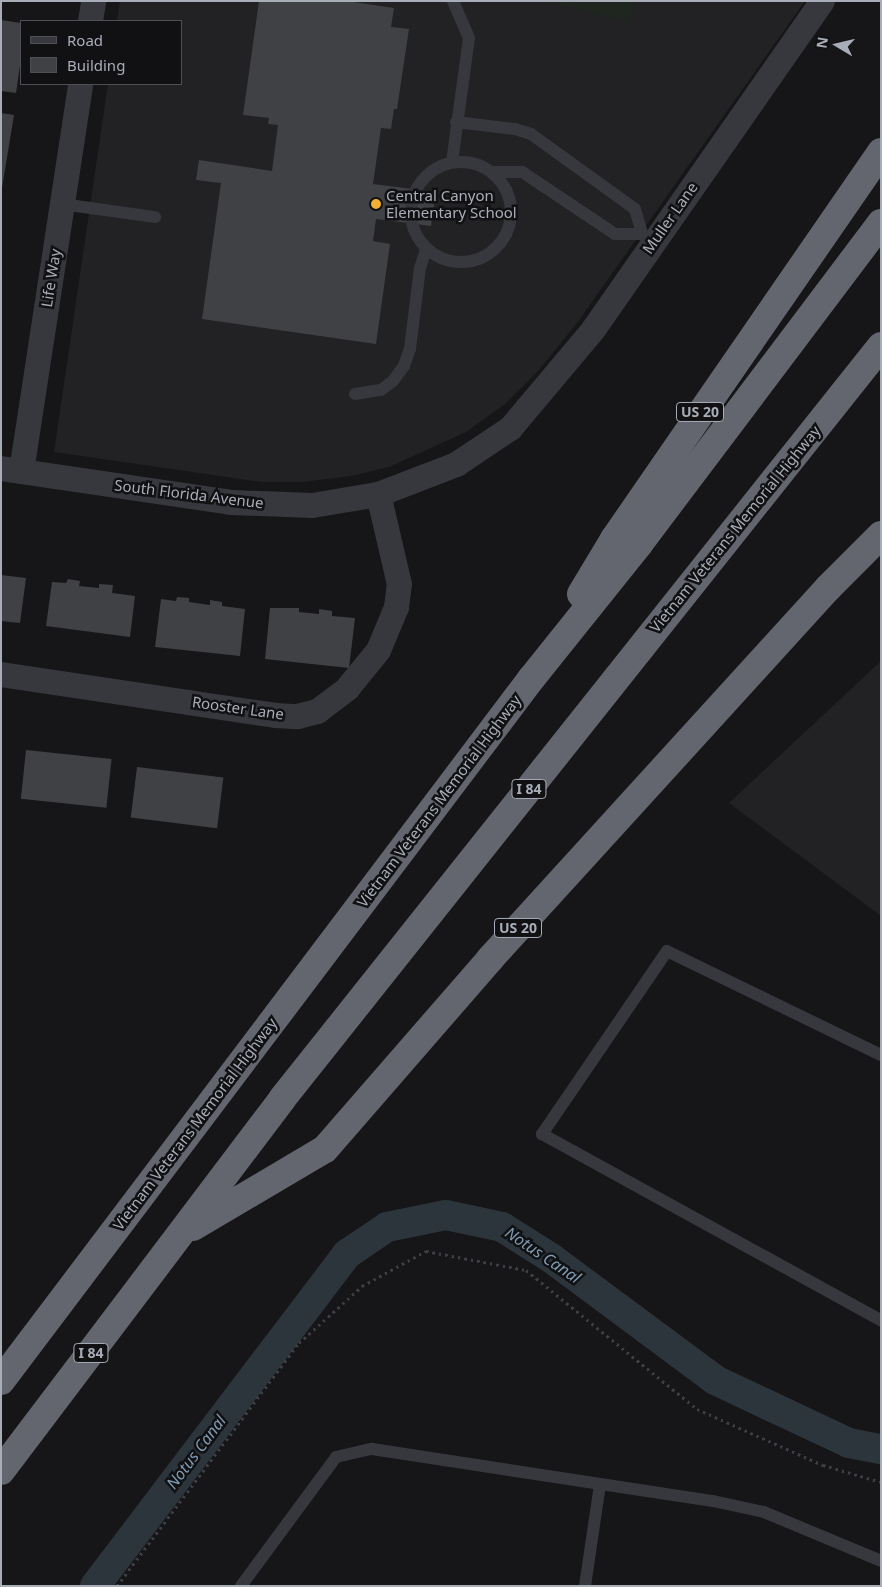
<!DOCTYPE html>
<html>
<head>
<meta charset="utf-8">
<style>
  body { margin:0 }
  #map { position:relative; width:882px; height:1587px; overflow:hidden; background:#161618; font-family:"Noto Sans",sans-serif }
  div>[style] { position:absolute }
  [style*='--x'] { left:calc(var(--x)*1px); top:calc(var(--y)*1px); width:calc(var(--w)*1px); rotate:calc(var(--a)*1deg) }
  .built>* { inset:0; background:#222225 }
  .green>* { inset:0; background:#1e261f }
  .canal>* { height:30px; margin:-15px; padding:0 15px; transform-origin:15px; border-radius:15px; background:#2c353c }
  .building>* { inset:0; background:#404145; transform-origin:0 0 }
  .path>* { height:3px; margin-top:-1.5px; transform-origin:0; background:repeating-linear-gradient(90deg,#3d3f44 0 2.5px,transparent 0 6.5px) }
  .service>* { height:12px; margin:-6px; padding:0 6px; transform-origin:6px; border-radius:6px; background:#37383d }
  .service>.ring { margin:-6px; padding:0; box-sizing:content-box; background:none; border:12px solid #37383d; border-radius:50% }
  .minor>* { height:25px; margin:-12.5px; padding:0 12.5px; transform-origin:12.5px; border-radius:12.5px; background:#37383d }
  .motorway>* { height:28px; margin:-14px; padding:0 14px; transform-origin:14px; border-radius:14px; background:#63666e }
  .dots>* { width:14px; height:14px; translate:-50% -50%; box-sizing:border-box; border:2px solid #111113; border-radius:50% }
  span { translate:-50% -50%; white-space:nowrap; text-align:center; line-height:1.15; -webkit-text-stroke:5px #111113; paint-order:stroke }
  .shield-label span { padding:1px 4px; background:#111113; border:1px solid; border-radius:4px; -webkit-text-stroke-width:0 }
  .shield-label { font-size:14px; color:#a8adb8; font-weight:700 }
  .poi-label { font-size:15px; color:#a8adb8 }
  .left { translate:0 -50%; text-align:left }
  .street-label { font-size:15px; color:#a8adb8 }
  .water-label { font-size:16px; color:#7f9bb3; font-style:italic }
  .frame { position:absolute; inset:0; border:2px solid #a8adb8; pointer-events:none }
  .legend { position:absolute; left:20px; top:20px; width:162px; height:65px; box-sizing:border-box; background:#111113; border:1px solid #4d4f55; margin:0; padding:6px 9px; list-style:none; font-size:15px; color:#a8adb8 }
  .legend li { display:flex; align-items:center; gap:10px; height:25px }
  .legend b { width:25px; border:1px solid #4d4f55 }
  .north { position:absolute; left:812px; top:20px; width:50px; height:50px; -webkit-text-stroke:4px #111113; paint-order:stroke; rotate:279deg; font-size:14px; font-weight:700; line-height:20px; text-align:center; color:#a8adb8 }
  .north::after { content:''; display:block; margin:auto; width:18px; height:22px; background:#a8adb8; clip-path:polygon(50% 0,100% 100%,50% 72%,0 100%) }
</style>
</head>
<body>
<div id="map">
  <div class="built">
    <i style="clip-path:polygon(120px 1px,805px 1px,577px 323px,539px 370px,505px 404px,466px 432px,389px 467px,351px 476px,303px 482px,262px 482px,54px 452px,108px 84px,181px 84px,181px 21px,117px 21px)"></i>
    <i style="clip-path:polygon(881px 661px,881px 916px,729px 803px)"></i>
  </div>
  <div class="green">
    <i style="clip-path:polygon(548px 1px,635px 1px,629px 23px)"></i>
  </div>
  <div class="canal">
    <i style="--x:95;--y:1586;--w:417;--a:-52.8"></i>
    <i style="--x:347;--y:1254;--w:48;--a:-34"></i>
    <i style="--x:387;--y:1227;--w:60;--a:-11.5"></i>
    <i style="--x:446;--y:1215;--w:57;--a:12.1"></i>
    <i style="--x:502;--y:1227;--w:58;--a:32.3"></i>
    <i style="--x:551;--y:1258;--w:204;--a:36.6"></i>
    <i style="--x:715;--y:1380;--w:148;--a:25.2"></i>
    <i style="--x:849;--y:1443;--w:33;--a:11"></i>
  </div>
  <div class="building">
    <i style="clip-path:polygon(259px 1px,347px 1px,394px 8px,391px 27px,409px 29px,397px 109px,394px 109px,391px 129px,381px 128px,373px 184px,436px 192px,431px 226px,376px 219px,373px 241px,390px 244px,376px 344px,202px 319px,221px 183px,196px 180px,199px 160px,272px 171px,278px 125px,268px 124px,269px 118px,243px 115px)"></i>
    <i style="clip-path:polygon(1px 20px,21px 23px,21px 58px,16px 93px,1px 91px)"></i>
    <i style="clip-path:polygon(1px 113px,14px 115px,2px 188px,1px 188px)"></i>
    <i style="clip-path:polygon(1px 575px,26px 578px,20px 623px,1px 621px)"></i>
    <i style="clip-path:polygon(68px 579px,80px 581px,79px 586px,99px 588px,99px 584px,113px 585px,112px 593px,135px 596px,130px 637px,46px 626px,52px 582px,66px 583px)"></i>
    <i style="clip-path:polygon(177px 597px,189px 598px,189px 602px,210px 605px,210px 600px,222px 602px,222px 606px,245px 609px,240px 656px,155px 647px,161px 599px,176px 601px)"></i>
    <i style="clip-path:polygon(270px 608px,299px 608px,299px 612px,319px 614px,319px 609px,332px 611px,332px 616px,355px 618px,349px 668px,265px 659px)"></i>
    <i style="left:26px;top:750px;width:86px;height:49px;rotate:6deg"></i>
    <i style="left:137px;top:767px;width:87px;height:51px;rotate:7deg"></i>
  </div>
  <div class="path">
    <i style="--x:117;--y:1586;--w:304;--a:-53.2"></i>
    <i style="--x:299;--y:1343;--w:85;--a:-42.1"></i>
    <i style="--x:362;--y:1286;--w:73;--a:-28.7"></i>
    <i style="--x:426;--y:1251;--w:102;--a:10.8"></i>
    <i style="--x:526;--y:1270;--w:220;--a:39.1"></i>
    <i style="--x:697;--y:1409;--w:138;--a:24"></i>
    <i style="--x:823;--y:1465;--w:60;--a:16.3"></i>
  </div>
  <div class="service">
    <i style="--x:456;--y:122;--w:59;--a:6.8"></i>
    <i style="--x:515;--y:129;--w:17;--a:17"></i>
    <i style="--x:531;--y:134;--w:128;--a:35.8"></i>
    <i style="--x:635;--y:209;--w:26;--a:74"></i>
    <i style="--x:642;--y:234;--w:27;--a:180"></i>
    <i style="--x:615;--y:234;--w:112;--a:-146.3"></i>
    <i style="--x:522;--y:172;--w:30;--a:180"></i>
    <i class="ring" style="left:411px;top:162px;width:88px;height:88px"></i>
    <i style="--x:452;--y:162;--w:125;--a:-82.2"></i>
    <i style="--x:469;--y:38;--w:40;--a:-113.4"></i>
    <i style="--x:62;--y:204;--w:94;--a:8"></i>
    <i style="--x:355;--y:394;--w:26;--a:-9"></i>
    <i style="--x:381;--y:390;--w:15;--a:-37"></i>
    <i style="--x:393;--y:381;--w:19;--a:-54"></i>
    <i style="--x:404;--y:366;--w:18;--a:-71"></i>
    <i style="--x:410;--y:349;--w:82;--a:-83"></i>
    <i style="--x:420;--y:268;--w:20;--a:-72"></i>
    <i style="--x:881;--y:1055;--w:238;--a:-154.1"></i>
    <i style="--x:667;--y:951;--w:222;--a:124.3"></i>
    <i style="--x:542;--y:1134;--w:387;--a:28.8"></i>
    <i style="--x:241;--y:1586;--w:160;--a:-53.6"></i>
    <i style="--x:336;--y:1457;--w:37;--a:-13"></i>
    <i style="--x:372;--y:1449;--w:345;--a:8.7"></i>
    <i style="--x:713;--y:1501;--w:52;--a:12.2"></i>
    <i style="--x:764;--y:1512;--w:127;--a:22.7"></i>
    <i style="--x:585;--y:1586;--w:103;--a:-81.6"></i>
  </div>
  <div class="minor">
    <i style="--x:90;--y:21;--w:20;--a:-81"></i>
    <i style="--x:1;--y:468;--w:232;--a:8.4"></i>
    <i style="--x:231;--y:502;--w:81;--a:2.1"></i>
    <i style="--x:312;--y:505;--w:67;--a:-9.5"></i>
    <i style="--x:378;--y:494;--w:84;--a:-21"></i>
    <i style="--x:456;--y:464;--w:65;--a:-33.7"></i>
    <i style="--x:510;--y:428;--w:129;--a:-50"></i>
    <i style="--x:593;--y:329;--w:400;--a:-55.1"></i>
    <i style="--x:21;--y:471;--w:391;--a:-81.3"></i>
    <i style="--x:1;--y:674;--w:277;--a:8.5"></i>
    <i style="--x:275;--y:715;--w:22;--a:3"></i>
    <i style="--x:297;--y:716;--w:21;--a:-14"></i>
    <i style="--x:317;--y:711;--w:38;--a:-37"></i>
    <i style="--x:347;--y:688;--w:49;--a:-50.8"></i>
    <i style="--x:378;--y:650;--w:47;--a:-67.3"></i>
    <i style="--x:396;--y:607;--w:23;--a:-83"></i>
    <i style="--x:399;--y:584;--w:92;--a:-103.1"></i>
  </div>
  <div class="motorway">
    <i style="--x:581;--y:594;--w:64;--a:-59"></i>
    <i style="--x:614;--y:539;--w:470;--a:-55.4"></i>
    <i style="--x:193;--y:1227;--w:153;--a:-30.6"></i>
    <i style="--x:325;--y:1149;--w:252;--a:-49"></i>
    <i style="--x:490;--y:959;--w:502;--a:-47.66"></i>
    <i style="--x:828;--y:588;--w:75;--a:-45"></i>
    <i style="--x:1;--y:1381;--w:880;--a:-52.95"></i>
    <i style="--x:531;--y:679;--w:173;--a:-51.3"></i>
    <i style="--x:639;--y:544;--w:402;--a:-53"></i>
    <i style="--x:1;--y:1471;--w:466;--a:-52.9"></i>
    <i style="--x:282;--y:1099;--w:962;--a:-51.5"></i>
  </div>
  <div class="dots">
    <i style="left:376px;top:204px;background:#f2b134"></i>
  </div>
  <div class="shield-label">
    <span style="left:700px;top:412px">US 20</span>
    <span style="left:529px;top:789px">I 84</span>
    <span style="left:518px;top:928px">US 20</span>
    <span style="left:91px;top:1353px">I 84</span>
  </div>
  <div class="poi-label">
    <span class="left" style="left:386px;top:204px">Central Canyon<br>Elementary School</span>
  </div>
  <div class="street-label">
    <span style="left:670px;top:218px;rotate:-55deg">Muller Lane</span>
    <span style="left:51px;top:278px;rotate:-81deg">Life Way</span>
    <span style="left:189px;top:494px;rotate:7deg">South Florida Avenue</span>
    <span style="left:735px;top:529px;rotate:-51deg">Vietnam Veterans Memorial Highway</span>
    <span style="left:238px;top:708px;rotate:8deg">Rooster Lane</span>
    <span style="left:439px;top:801px;rotate:-53deg">Vietnam Veterans Memorial Highway</span>
    <span style="left:195px;top:1124px;rotate:-53deg">Vietnam Veterans Memorial Highway</span>
  </div>
  <div class="water-label">
    <span style="left:543px;top:1255px;rotate:34deg">Notus Canal</span>
    <span style="left:196px;top:1452px;rotate:-53deg">Notus Canal</span>
  </div>
  <div class="frame"></div>
  <ul class="legend">
  <li><b style="height:6px;background:#37383d"></b>Road</li>
  <li><b style="height:14px;background:#404145"></b>Building</li>
  </ul>
  <div class="north">N</div>
</div>
</body>
</html>
